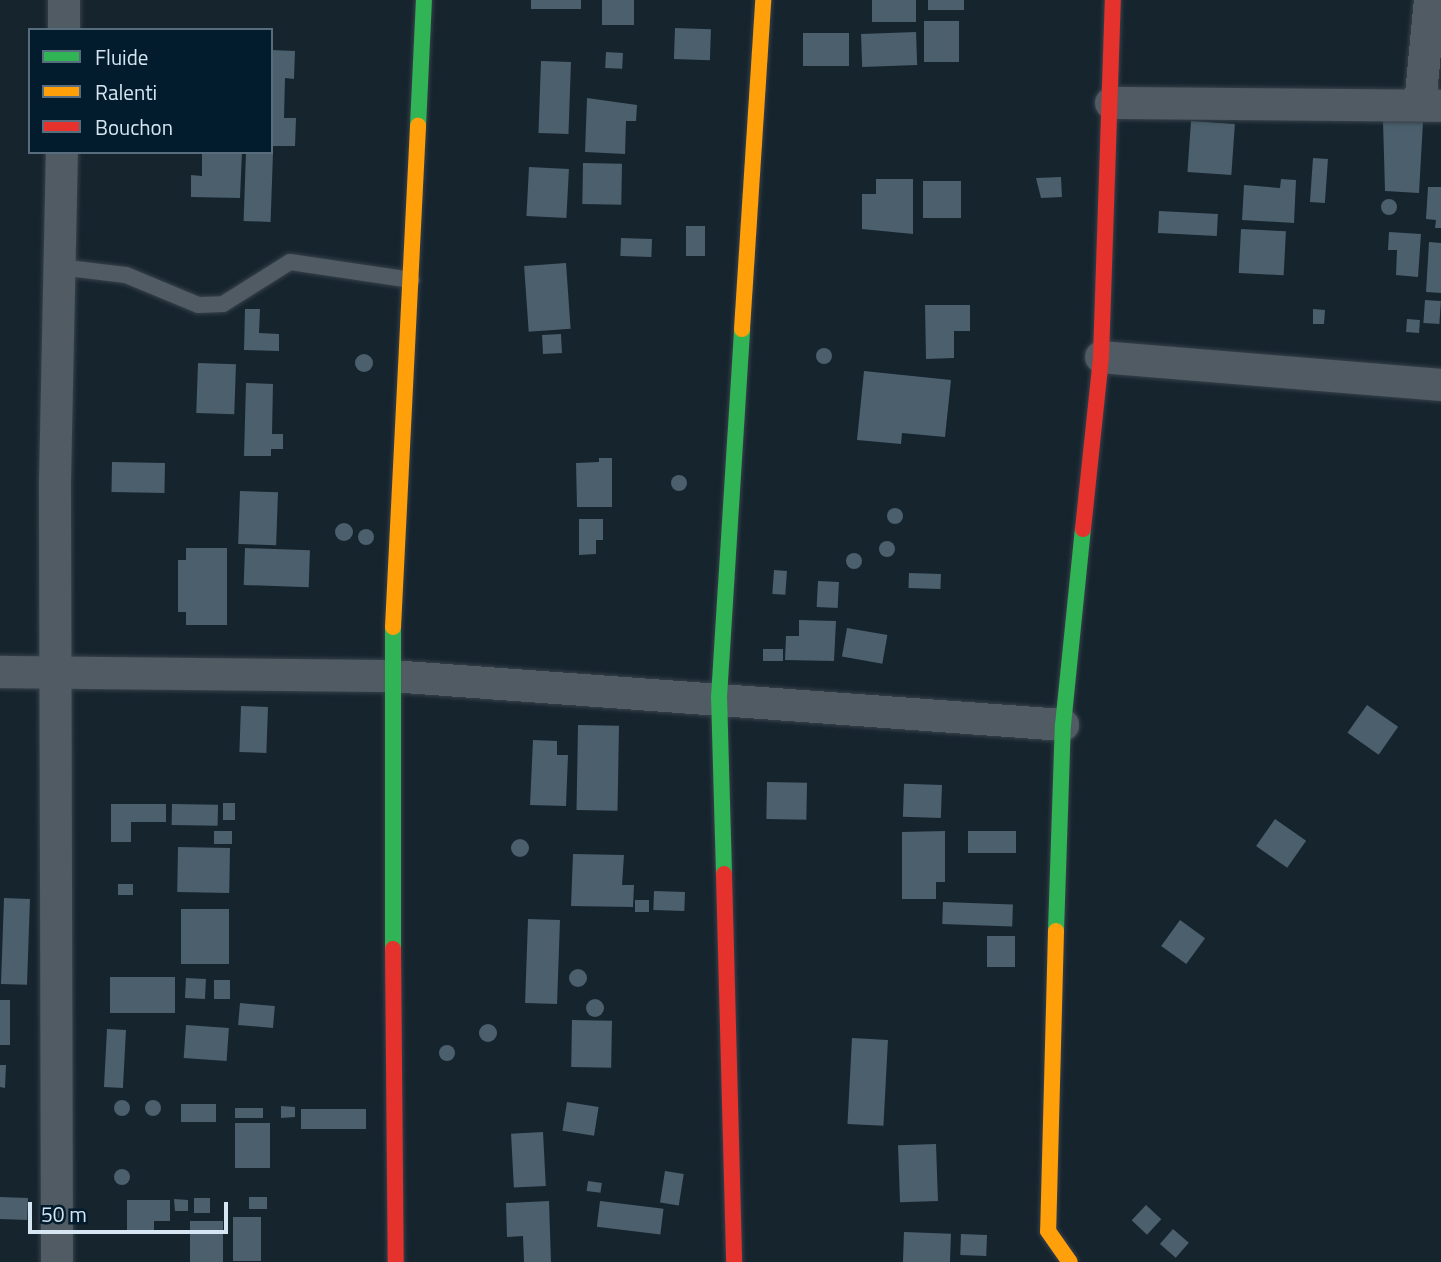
<!DOCTYPE html>
<html>
<head>
<meta charset="utf-8">
<style>
  body { margin:0 }
  #map { position:relative; width:1441px; height:1262px; overflow:hidden; background:#16242e; font-family:"Titillium Web",sans-serif }
  div>[style] { position:absolute }
  [style*='--x'] { left:calc(var(--x)*1px); top:calc(var(--y)*1px); width:calc(var(--w)*1px); rotate:calc(var(--a)*1deg) }
  .building>* { inset:0; background:#4b5f6d; transform-origin:0 0 }
  .round { border-radius:50% }
  .roads { filter:drop-shadow(0 0 2px #37414a) drop-shadow(0 0 2px #37414a) }
  .lane>* { height:16px; margin:-8px; padding:0 8px; transform-origin:8px; border-radius:8px; background:#505b64 }
  .street>* { height:32px; margin:-16px; padding:0 16px; transform-origin:16px; border-radius:16px; background:#505b64 }
  .fast>* { height:16px; margin:-8px; padding:0 8px; transform-origin:8px; border-radius:8px; background:#30b455 }
  .slow>* { height:16px; margin:-8px; padding:0 8px; transform-origin:8px; border-radius:8px; background:#ff9f0a }
  .jam>* { height:16px; margin:-8px; padding:0 8px; transform-origin:8px; border-radius:8px; background:#e5322d }
  span { translate:-50% -50%; white-space:nowrap; text-align:center; line-height:1.15; -webkit-text-stroke:7px #021c2e; paint-order:stroke }
  .legend { position:absolute; left:28px; top:28px; width:245px; height:126px; box-sizing:border-box; background:#021c2e; border:2px solid #576c7c; margin:0; padding:9px 12px; list-style:none; font-size:21px; color:#d6e5f2 }
  .legend li { display:flex; align-items:center; gap:14px; height:35px }
  .legend b { width:35px; border:2px solid #576c7c }
  .scale { position:absolute; left:28px; top:1202px; width:200px; height:32px; box-sizing:border-box; border:4px solid #d6e5f2; border-top:0; padding-left:9px; font-size:21px; line-height:24px; white-space:nowrap; color:#d6e5f2; -webkit-text-stroke:5px #021c2e; paint-order:stroke }
</style>
</head>
<body>
<div id="map">
  <div class="building">
    <i style="left:531px;top:0;width:50px;height:9px"></i>
    <i style="left:602px;top:0;width:32px;height:25px"></i>
    <i style="left:872px;top:0;width:44px;height:22px"></i>
    <i style="left:928px;top:0;width:36px;height:10px"></i>
    <i style="left:959px;top:21px;width:41px;height:35px;rotate:90deg"></i>
    <i style="left:675px;top:28px;width:36px;height:31px;rotate:2deg"></i>
    <i style="left:916px;top:32px;width:33px;height:55px;rotate:88deg"></i>
    <i style="left:803px;top:33px;width:46px;height:33px"></i>
    <i style="clip-path:polygon(271px 50px,295px 51px,294px 79px,285px 78px,284px 118px,296px 118px,295px 146px,271px 146px)"></i>
    <i style="left:606px;top:52px;width:17px;height:16px;rotate:3deg"></i>
    <i style="left:541px;top:61px;width:30px;height:72px;rotate:2deg"></i>
    <i style="clip-path:polygon(587px 98px,637px 105px,636px 121px,626px 121px,625px 154px,585px 152px)"></i>
    <i style="left:1191px;top:121px;width:44px;height:51px;rotate:4deg"></i>
    <i style="clip-path:polygon(1383px 121px,1423px 122px,1419px 193px,1385px 191px)"></i>
    <i style="clip-path:polygon(202px 152px,242px 152px,240px 198px,191px 197px,191px 175px,202px 176px)"></i>
    <i style="left:246px;top:152px;width:27px;height:69px;rotate:2deg"></i>
    <i style="left:1313px;top:158px;width:15px;height:44px;rotate:4deg"></i>
    <i style="left:583px;top:163px;width:39px;height:41px;rotate:1deg"></i>
    <i style="left:529px;top:167px;width:40px;height:49px;rotate:3deg"></i>
    <i style="clip-path:polygon(1061px 177px,1062px 197px,1041px 198px,1036px 178px)"></i>
    <i style="clip-path:polygon(876px 179px,913px 179px,913px 234px,862px 229px,862px 194px,876px 194px)"></i>
    <i style="clip-path:polygon(1281px 179px,1296px 180px,1294px 223px,1242px 220px,1244px 185px,1280px 188px)"></i>
    <i style="left:923px;top:181px;width:38px;height:37px"></i>
    <i style="clip-path:polygon(1428px 187px,1441px 187px,1441px 228px,1435px 228px,1436px 220px,1426px 219px)"></i>
    <i class="round" style="left:1381px;top:199px;width:16px;height:16px"></i>
    <i style="left:1159px;top:211px;width:59px;height:22px;rotate:3deg"></i>
    <i style="left:686px;top:226px;width:19px;height:30px"></i>
    <i style="left:1241px;top:229px;width:45px;height:44px;rotate:3deg"></i>
    <i style="clip-path:polygon(1389px 232px,1421px 234px,1418px 277px,1396px 275px,1397px 250px,1388px 250px)"></i>
    <i style="left:621px;top:238px;width:31px;height:18px;rotate:2deg"></i>
    <i style="clip-path:polygon(1429px 242px,1441px 243px,1441px 293px,1426px 292px)"></i>
    <i style="left:566px;top:263px;width:66px;height:42px;rotate:86deg"></i>
    <i style="left:1425px;top:300px;width:16px;height:23px;rotate:4deg"></i>
    <i style="clip-path:polygon(925px 305px,970px 305px,970px 331px,954px 331px,954px 358px,926px 359px)"></i>
    <i style="clip-path:polygon(245px 309px,260px 309px,259px 333px,279px 334px,279px 351px,244px 350px)"></i>
    <i style="clip-path:polygon(1313px 309px,1325px 310px,1324px 324px,1313px 324px)"></i>
    <i style="left:1407px;top:319px;width:13px;height:13px;rotate:4deg"></i>
    <i style="left:561px;top:334px;width:19px;height:19px;rotate:87deg"></i>
    <i class="round" style="left:816px;top:348px;width:16px;height:16px"></i>
    <i class="round" style="left:355px;top:354px;width:18px;height:18px"></i>
    <i style="left:198px;top:363px;width:38px;height:50px;rotate:2deg"></i>
    <i style="clip-path:polygon(864px 371px,951px 380px,945px 437px,902px 433px,901px 444px,857px 440px)"></i>
    <i style="clip-path:polygon(246px 383px,273px 384px,272px 434px,283px 434px,283px 449px,271px 449px,271px 456px,244px 456px)"></i>
    <i style="clip-path:polygon(599px 458px,612px 458px,612px 507px,577px 507px,576px 463px,599px 462px)"></i>
    <i style="left:112px;top:462px;width:53px;height:30px;rotate:1deg"></i>
    <i class="round" style="left:671px;top:475px;width:16px;height:16px"></i>
    <i style="left:240px;top:491px;width:38px;height:53px;rotate:2deg"></i>
    <i class="round" style="left:887px;top:508px;width:16px;height:16px"></i>
    <i style="clip-path:polygon(579px 519px,603px 519px,603px 540px,596px 540px,596px 554px,579px 555px)"></i>
    <i class="round" style="left:335px;top:523px;width:18px;height:18px"></i>
    <i class="round" style="left:358px;top:529px;width:16px;height:16px"></i>
    <i class="round" style="left:879px;top:541px;width:16px;height:16px"></i>
    <i style="clip-path:polygon(186px 548px,227px 548px,227px 625px,186px 625px,186px 612px,178px 612px,178px 560px,186px 560px)"></i>
    <i style="left:245px;top:548px;width:65px;height:37px;rotate:2deg"></i>
    <i class="round" style="left:846px;top:553px;width:16px;height:16px"></i>
    <i style="left:774px;top:570px;width:13px;height:24px;rotate:4deg"></i>
    <i style="left:909px;top:573px;width:32px;height:15px;rotate:2deg"></i>
    <i style="left:818px;top:581px;width:21px;height:26px;rotate:3deg"></i>
    <i style="clip-path:polygon(799px 620px,836px 621px,834px 661px,785px 660px,786px 636px,799px 636px)"></i>
    <i style="left:847px;top:628px;width:41px;height:29px;rotate:10deg"></i>
    <i style="left:763px;top:649px;width:20px;height:12px"></i>
    <i style="left:1367px;top:705px;width:38px;height:34px;rotate:35deg"></i>
    <i style="left:241px;top:706px;width:27px;height:46px;rotate:2deg"></i>
    <i style="left:578px;top:725px;width:41px;height:85px;rotate:1deg"></i>
    <i style="clip-path:polygon(533px 740px,557px 741px,557px 755px,568px 755px,566px 806px,530px 805px)"></i>
    <i style="left:767px;top:782px;width:40px;height:37px;rotate:1deg"></i>
    <i style="left:942px;top:785px;width:33px;height:38px;rotate:92deg"></i>
    <i style="left:223px;top:803px;width:12px;height:17px"></i>
    <i style="clip-path:polygon(111px 804px,166px 804px,166px 822px,131px 822px,131px 842px,111px 842px)"></i>
    <i style="left:172px;top:804px;width:46px;height:21px;rotate:1deg"></i>
    <i style="left:1275px;top:819px;width:38px;height:33px;rotate:35deg"></i>
    <i style="left:214px;top:831px;width:18px;height:13px"></i>
    <i style="clip-path:polygon(945px 831px,945px 882px,936px 882px,936px 899px,902px 899px,902px 832px)"></i>
    <i style="left:968px;top:831px;width:48px;height:22px"></i>
    <i class="round" style="left:511px;top:839px;width:18px;height:18px"></i>
    <i style="left:178px;top:847px;width:52px;height:45px;rotate:1deg"></i>
    <i style="clip-path:polygon(573px 854px,624px 855px,622px 885px,634px 885px,633px 907px,571px 906px)"></i>
    <i style="left:118px;top:884px;width:15px;height:11px"></i>
    <i style="left:654px;top:891px;width:31px;height:19px;rotate:2deg"></i>
    <i style="left:4px;top:898px;width:26px;height:86px;rotate:2deg"></i>
    <i style="left:635px;top:900px;width:14px;height:12px"></i>
    <i style="left:943px;top:902px;width:70px;height:22px;rotate:2deg"></i>
    <i style="left:181px;top:909px;width:48px;height:55px"></i>
    <i style="left:528px;top:919px;width:32px;height:84px;rotate:2deg"></i>
    <i style="left:1180px;top:920px;width:31px;height:32px;rotate:36deg"></i>
    <i style="left:987px;top:936px;width:28px;height:31px"></i>
    <i class="round" style="left:569px;top:969px;width:18px;height:18px"></i>
    <i style="left:110px;top:977px;width:65px;height:36px"></i>
    <i style="left:186px;top:978px;width:20px;height:20px;rotate:3deg"></i>
    <i style="left:214px;top:980px;width:16px;height:19px"></i>
    <i class="round" style="left:586px;top:999px;width:18px;height:18px"></i>
    <i style="left:0;top:1000px;width:10px;height:45px"></i>
    <i style="left:240px;top:1003px;width:35px;height:22px;rotate:5deg"></i>
    <i style="left:572px;top:1020px;width:40px;height:47px;rotate:1deg"></i>
    <i class="round" style="left:479px;top:1024px;width:18px;height:18px"></i>
    <i style="left:186px;top:1025px;width:43px;height:33px;rotate:4deg"></i>
    <i style="left:107px;top:1029px;width:19px;height:58px;rotate:3deg"></i>
    <i style="left:852px;top:1038px;width:36px;height:86px;rotate:3deg"></i>
    <i class="round" style="left:439px;top:1045px;width:16px;height:16px"></i>
    <i style="clip-path:polygon(0 1065px,6px 1065px,5px 1088px,0 1087px)"></i>
    <i class="round" style="left:145px;top:1100px;width:16px;height:16px"></i>
    <i class="round" style="left:114px;top:1100px;width:16px;height:16px"></i>
    <i style="left:567px;top:1102px;width:32px;height:29px;rotate:9deg"></i>
    <i style="left:181px;top:1104px;width:35px;height:18px"></i>
    <i style="clip-path:polygon(281px 1106px,295px 1107px,295px 1117px,281px 1118px)"></i>
    <i style="left:235px;top:1108px;width:28px;height:10px"></i>
    <i style="left:301px;top:1109px;width:65px;height:20px"></i>
    <i style="left:235px;top:1123px;width:35px;height:45px"></i>
    <i style="left:543px;top:1132px;width:54px;height:32px;rotate:87deg"></i>
    <i style="left:936px;top:1144px;width:57px;height:38px;rotate:88deg"></i>
    <i class="round" style="left:114px;top:1169px;width:16px;height:16px"></i>
    <i style="left:665px;top:1171px;width:19px;height:32px;rotate:9deg"></i>
    <i style="left:588px;top:1181px;width:14px;height:10px;rotate:8deg"></i>
    <i style="left:0;top:1197px;width:28px;height:22px;rotate:2deg"></i>
    <i style="left:249px;top:1197px;width:18px;height:12px"></i>
    <i style="left:194px;top:1198px;width:16px;height:15px"></i>
    <i style="clip-path:polygon(174px 1199px,188px 1200px,188px 1211px,175px 1211px)"></i>
    <i style="clip-path:polygon(127px 1200px,170px 1200px,170px 1221px,154px 1221px,154px 1232px,127px 1232px)"></i>
    <i style="clip-path:polygon(549px 1201px,551px 1262px,524px 1262px,523px 1236px,507px 1237px,506px 1203px)"></i>
    <i style="left:600px;top:1201px;width:64px;height:26px;rotate:7deg"></i>
    <i style="left:1146px;top:1205px;width:21px;height:21px;rotate:43deg"></i>
    <i style="left:233px;top:1217px;width:28px;height:44px"></i>
    <i style="left:190px;top:1221px;width:33px;height:41px"></i>
    <i style="left:1173px;top:1229px;width:21px;height:20px;rotate:41deg"></i>
    <i style="left:904px;top:1232px;width:47px;height:30px;rotate:2deg"></i>
    <i style="left:961px;top:1234px;width:26px;height:21px;rotate:2deg"></i>
  </div>
  <div class="roads">
    <div class="lane">
      <i style="--x:59;--y:267;--w:67;--a:6.8"></i>
      <i style="--x:126;--y:275;--w:78;--a:22.6"></i>
      <i style="--x:198;--y:305;--w:25;--a:-2"></i>
      <i style="--x:223;--y:304;--w:79;--a:-32.1"></i>
      <i style="--x:290;--y:262;--w:123;--a:8.4"></i>
    </div>
    <div class="street">
      <i style="--x:64;--y:30;--w:30;--a:-90"></i>
      <i style="--x:1111;--y:103;--w:330;--a:0.5"></i>
      <i style="--x:1420;--y:105;--w:105;--a:-84.6"></i>
      <i style="--x:1101;--y:357;--w:341;--a:4.7"></i>
      <i style="--x:0;--y:672;--w:391;--a:0.6"></i>
      <i style="--x:391;--y:676;--w:674;--a:4.17"></i>
      <i style="--x:57;--y:1262;--w:781;--a:-90.15"></i>
      <i style="--x:55;--y:481;--w:329;--a:-88.8"></i>
    </div>
    <div class="fast">
      <i style="--x:418;--y:126;--w:126;--a:-87.3"></i>
      <i style="--x:724;--y:874;--w:177;--a:-91.6"></i>
      <i style="--x:719;--y:697;--w:369;--a:-86.4"></i>
      <i style="--x:1056;--y:931;--w:206;--a:-88.1"></i>
      <i style="--x:1063;--y:725;--w:197;--a:-84.2"></i>
      <i style="--x:393;--y:949;--w:322;--a:-90"></i>
    </div>
    <div class="slow">
      <i style="--x:742;--y:329;--w:330;--a:-86.3"></i>
      <i style="--x:393;--y:627;--w:502;--a:-87.14"></i>
      <i style="--x:1056;--y:931;--w:300;--a:91.5"></i>
      <i style="--x:1048;--y:1231;--w:38;--a:55"></i>
    </div>
    <div class="jam">
      <i style="--x:1083;--y:529;--w:173;--a:-84"></i>
      <i style="--x:1101;--y:357;--w:357;--a:-88.1"></i>
      <i style="--x:724;--y:874;--w:388;--a:88.5"></i>
      <i style="--x:393;--y:949;--w:313;--a:89.5"></i>
    </div>
  </div>
  <ul class="legend">
  <li><b style="height:9px;background:#30b455"></b>Fluide</li>
  <li><b style="height:9px;background:#ff9f0a"></b>Ralenti</li>
  <li><b style="height:9px;background:#e5322d"></b>Bouchon</li>
  </ul>
  <div class="scale">50 m</div>
</div>
</body>
</html>
